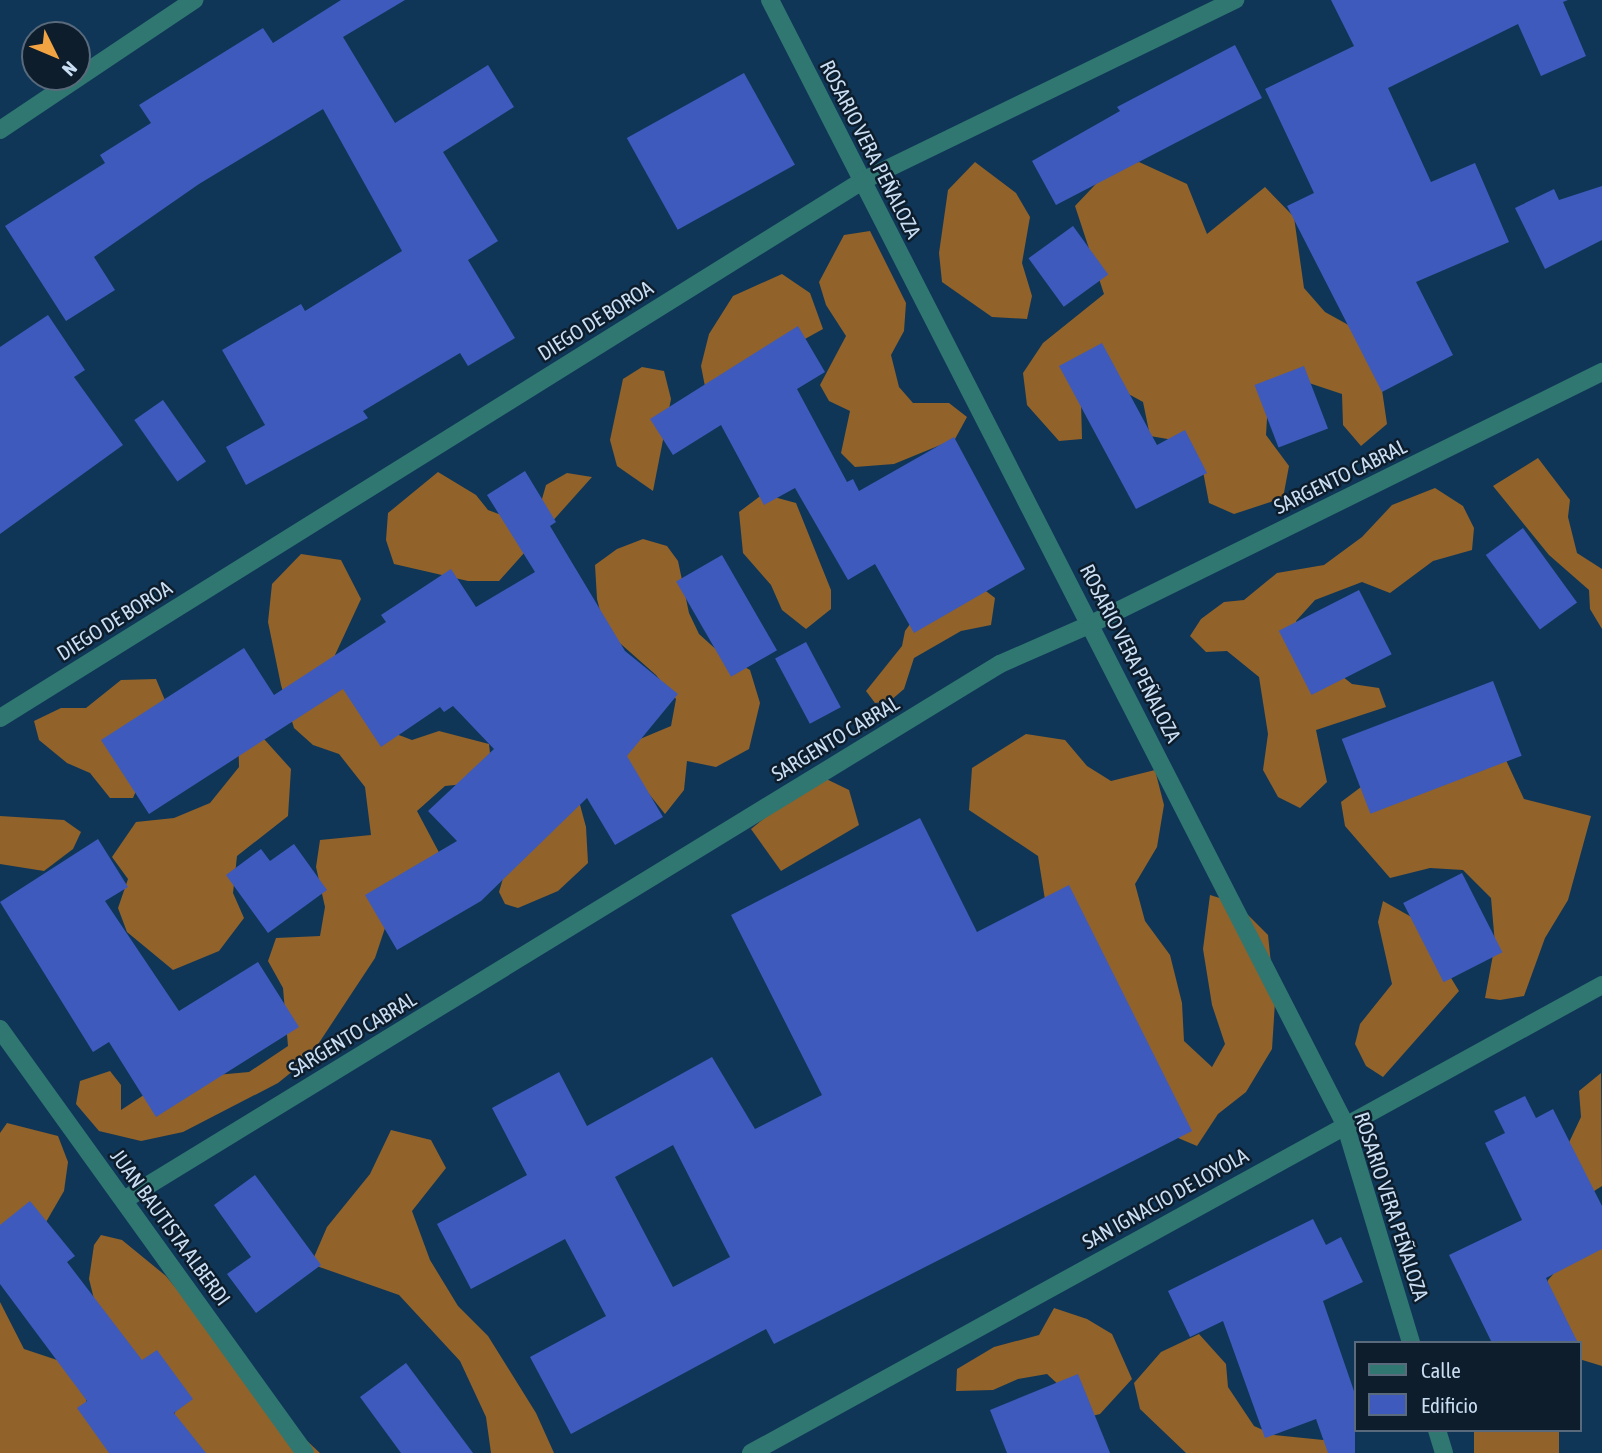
<!DOCTYPE html>
<html>
<head>
<meta charset="utf-8">
<style>
  body { margin:0 }
  #map { position:relative; width:1602px; height:1453px; overflow:hidden; background:#103657; font-family:"Asap Condensed",sans-serif }
  div>[style] { position:absolute }
  [style*='--x'] { left:calc(var(--x)*1px); top:calc(var(--y)*1px); width:calc(var(--w)*1px); rotate:calc(var(--a)*1deg) }
  .forest>* { inset:0; background:#916229; transform-origin:0 0 }
  .building>* { inset:0; background:#3e5abc; transform-origin:0 0 }
  .minor>* { height:18px; margin:-9px; padding:0 9px; transform-origin:9px; border-radius:9px; background:#307772 }
  span { translate:-50% -50%; white-space:nowrap; text-align:center; line-height:1.15; -webkit-text-stroke:5px #0d1d2c; paint-order:stroke }
  .street-label { font-size:21px; color:#cadef3 }
  .legend { position:absolute; left:1354px; top:1341px; width:228px; height:91px; box-sizing:border-box; background:#0d1d2c; border:2px solid #596a7c; margin:0; padding:9px 12px; list-style:none; font-size:21px; color:#cadef3 }
  .legend li { display:flex; align-items:center; gap:14px; height:35px }
  .legend b { width:35px; border:2px solid #596a7c }
  .north { position:absolute; left:21px; top:21px; width:70px; height:70px; box-sizing:border-box; background:#0d1d2c; border:2px solid #596a7c; border-radius:50%; rotate:133deg; font-size:19px; font-weight:700; line-height:28px; text-align:center; color:#cadef3 }
  .north::after { content:''; display:block; margin:auto; width:24px; height:32px; background:#f3a442; clip-path:polygon(50% 0,100% 100%,50% 72%,0 100%) }
</style>
</head>
<body>
<div id="map">
  <div class="forest">
    <i style="clip-path:polygon(975px 162px,1016px 193px,1030px 217px,1022px 263px,1032px 296px,1027px 319px,992px 317px,942px 282px,939px 253px,948px 190px)"></i>
    <i style="clip-path:polygon(1139px 162px,1187px 184px,1207px 234px,1265px 187px,1294px 217px,1304px 288px,1325px 312px,1352px 327px,1382px 390px,1387px 424px,1361px 446px,1343px 425px,1342px 394px,1297px 379px,1268px 402px,1266px 435px,1289px 466px,1283px 498px,1234px 514px,1209px 503px,1202px 466px,1191px 443px,1150px 436px,1143px 402px,1105px 381px,1081px 401px,1082px 439px,1059px 441px,1027px 405px,1023px 373px,1043px 343px,1104px 294px,1075px 206px,1111px 168px)"></i>
    <i style="clip-path:polygon(870px 231px,906px 303px,904px 331px,891px 355px,899px 387px,913px 403px,949px 403px,967px 417px,955px 439px,894px 464px,855px 467px,841px 453px,850px 411px,829px 401px,820px 385px,846px 336px,826px 305px,819px 282px,844px 235px)"></i>
    <i style="clip-path:polygon(782px 274px,810px 293px,823px 329px,785px 350px,709px 407px,701px 366px,709px 334px,733px 296px)"></i>
    <i style="clip-path:polygon(642px 367px,664px 371px,671px 399px,653px 491px,617px 466px,610px 440px,623px 379px)"></i>
    <i style="clip-path:polygon(1538px 458px,1570px 500px,1568px 517px,1577px 553px,1602px 569px,1602px 629px,1590px 609px,1589px 590px,1549px 555px,1493px 486px)"></i>
    <i style="clip-path:polygon(438px 472px,476px 495px,488px 510px,534px 527px,546px 485px,567px 473px,592px 477px,499px 581px,468px 581px,394px 564px,386px 540px,388px 513px)"></i>
    <i style="clip-path:polygon(1435px 488px,1463px 506px,1474px 528px,1472px 550px,1433px 561px,1390px 593px,1362px 582px,1315px 600px,1296px 621px,1305px 647px,1352px 684px,1379px 688px,1386px 707px,1316px 730px,1327px 782px,1300px 808px,1278px 797px,1263px 770px,1268px 734px,1259px 677px,1227px 651px,1206px 652px,1190px 636px,1201px 619px,1224px 602px,1244px 600px,1277px 573px,1324px 565px,1362px 537px,1392px 505px)"></i>
    <i style="clip-path:polygon(763px 494px,796px 503px,831px 590px,831px 609px,806px 629px,782px 610px,771px 585px,743px 553px,739px 512px)"></i>
    <i style="clip-path:polygon(643px 539px,667px 546px,678px 561px,689px 613px,699px 634px,720px 653px,750px 670px,760px 703px,749px 749px,716px 767px,687px 761px,684px 790px,665px 814px,641px 784px,613px 731px,640px 739px,671px 726px,676px 699px,656px 675px,605px 630px,597px 599px,595px 565px,617px 549px)"></i>
    <i style="clip-path:polygon(301px 554px,341px 560px,361px 599px,335px 655px,375px 726px,412px 740px,439px 731px,489px 744px,493px 781px,445px 786px,417px 811px,443px 860px,387px 922px,375px 958px,309px 1058px,278px 1083px,183px 1132px,141px 1141px,99px 1131px,76px 1104px,80px 1081px,110px 1071px,121px 1085px,121px 1110px,194px 1062px,216px 1075px,249px 1072px,288px 1046px,283px 988px,268px 961px,276px 938px,320px 936px,325px 907px,316px 867px,320px 840px,371px 835px,365px 787px,339px 754px,313px 745px,294px 728px,281px 685px,268px 622px,272px 584px)"></i>
    <i style="clip-path:polygon(982px 588px,995px 598px,991px 625px,961px 631px,914px 658px,904px 689px,890px 701px,875px 703px,866px 691px,902px 646px,905px 631px,926px 602px)"></i>
    <i style="clip-path:polygon(156px 679px,170px 712px,133px 798px,110px 798px,90px 773px,67px 763px,39px 740px,34px 721px,61px 708px,86px 708px,121px 680px)"></i>
    <i style="clip-path:polygon(238px 728px,255px 729px,291px 769px,288px 816px,237px 856px,233px 893px,244px 918px,219px 951px,173px 970px,127px 932px,118px 908px,128px 879px,112px 857px,136px 822px,174px 818px,210px 803px,239px 767px)"></i>
    <i style="clip-path:polygon(1026px 734px,1065px 740px,1087px 766px,1111px 781px,1155px 770px,1164px 805px,1157px 847px,1135px 884px,1145px 921px,1170px 955px,1182px 1003px,1184px 1041px,1212px 1067px,1225px 1044px,1212px 1005px,1203px 949px,1210px 895px,1236px 903px,1268px 935px,1275px 1002px,1272px 1049px,1246px 1092px,1218px 1114px,1197px 1146px,1164px 1132px,1046px 906px,1038px 856px,969px 810px,972px 768px)"></i>
    <i style="clip-path:polygon(1505px 758px,1524px 799px,1591px 816px,1568px 900px,1545px 938px,1524px 996px,1500px 1000px,1485px 998px,1495px 944px,1491px 898px,1463px 870px,1430px 868px,1390px 878px,1345px 826px,1341px 802px,1369px 781px)"></i>
    <i style="clip-path:polygon(818px 775px,849px 790px,859px 825px,781px 871px,751px 829px)"></i>
    <i style="clip-path:polygon(576px 790px,586px 827px,588px 863px,558px 891px,518px 908px,505px 904px,499px 892px,504px 875px)"></i>
    <i style="clip-path:polygon(0 816px,64px 820px,81px 832px,73px 849px,44px 871px,0 864px)"></i>
    <i style="clip-path:polygon(1383px 901px,1415px 919px,1459px 991px,1383px 1077px,1366px 1066px,1355px 1044px,1360px 1024px,1392px 984px,1378px 922px)"></i>
    <i style="clip-path:polygon(1601px 1073px,1602px 1186px,1561px 1212px,1564px 1153px,1581px 1117px,1579px 1091px)"></i>
    <i style="clip-path:polygon(7px 1123px,58px 1136px,68px 1162px,64px 1191px,42px 1229px,24px 1232px,0 1225px,0 1133px)"></i>
    <i style="clip-path:polygon(391px 1130px,431px 1140px,446px 1168px,412px 1211px,430px 1260px,458px 1306px,488px 1336px,536px 1413px,554px 1453px,491px 1453px,486px 1417px,460px 1361px,399px 1295px,311px 1264px,327px 1227px,370px 1174px)"></i>
    <i style="clip-path:polygon(101px 1235px,122px 1240px,166px 1276px,277px 1413px,320px 1453px,0 1453px,0 1302px,24px 1349px,69px 1364px,87px 1385px,86px 1408px,149px 1442px,175px 1413px,178px 1391px,137px 1359px,94px 1299px,89px 1279px,94px 1245px)"></i>
    <i style="clip-path:polygon(1602px 1247px,1602px 1366px,1579px 1359px,1579px 1343px,1558px 1343px,1537px 1325px,1548px 1280px,1573px 1252px)"></i>
    <i style="clip-path:polygon(1054px 1308px,1087px 1319px,1112px 1334px,1132px 1379px,1100px 1414px,1092px 1416px,1047px 1374px,1018px 1379px,993px 1390px,956px 1391px,957px 1369px,994px 1347px,1039px 1335px)"></i>
    <i style="clip-path:polygon(1199px 1334px,1226px 1364px,1228px 1387px,1254px 1426px,1274px 1435px,1343px 1442px,1335px 1453px,1186px 1453px,1140px 1409px,1134px 1383px,1161px 1352px)"></i>
    <i style="left:1474px;top:1430px;width:85px;height:23px"></i>
  </div>
  <div class="building">
    <i style="clip-path:polygon(341px 0,405px 0,343px 37px,395px 123px,488px 65px,514px 107px,443px 152px,498px 241px,468px 260px,515px 338px,468px 366px,460px 353px,363px 411px,368px 418px,246px 485px,226px 447px,265px 425px,222px 350px,301px 304px,305px 311px,402px 251px,323px 109px,199px 184px,94px 257px,115px 290px,66px 321px,5px 226px,105px 163px,100px 155px,151px 123px,139px 105px,263px 28px,273px 43px)"></i>
    <i style="clip-path:polygon(1331px 0,1568px 0,1563px 2px,1586px 56px,1541px 76px,1518px 24px,1388px 88px,1431px 182px,1475px 163px,1509px 242px,1416px 282px,1453px 355px,1382px 392px,1287px 206px,1314px 193px,1265px 89px,1354px 46px)"></i>
    <i style="clip-path:polygon(1235px 45px,1262px 98px,1056px 205px,1032px 161px,1120px 111px,1117px 107px)"></i>
    <i style="left:744px;top:73px;width:105px;height:134px;rotate:61deg"></i>
    <i style="clip-path:polygon(1602px 186px,1602px 240px,1545px 269px,1515px 208px,1554px 189px,1559px 200px)"></i>
    <i style="left:1073px;top:226px;width:60px;height:55px;rotate:54deg"></i>
    <i style="clip-path:polygon(48px 315px,85px 370px,74px 377px,123px 445px,0 534px,0 347px)"></i>
    <i style="clip-path:polygon(798px 326px,825px 372px,797px 389px,847px 482px,853px 479px,859px 491px,954px 437px,1025px 569px,914px 633px,875px 564px,848px 580px,795px 488px,764px 505px,721px 425px,673px 455px,650px 419px)"></i>
    <i style="clip-path:polygon(1102px 343px,1157px 445px,1185px 430px,1207px 473px,1136px 509px,1059px 366px)"></i>
    <i style="left:1304px;top:366px;width:67px;height:53px;rotate:69deg"></i>
    <i style="left:163px;top:400px;width:75px;height:35px;rotate:55deg"></i>
    <i style="clip-path:polygon(525px 471px,556px 522px,550px 526px,625px 651px,678px 694px,627px 756px,663px 817px,615px 845px,587px 798px,481px 901px,397px 950px,365px 895px,457px 841px,428px 811px,494px 749px,453px 706px,444px 712px,440px 707px,381px 747px,343px 689px,149px 814px,101px 740px,244px 648px,274px 695px,386px 622px,381px 615px,451px 569px,476px 607px,535px 572px,487px 495px)"></i>
    <i style="left:1523px;top:528px;width:92px;height:46px;rotate:54deg"></i>
    <i style="left:722px;top:555px;width:110px;height:53px;rotate:60deg"></i>
    <i style="left:1359px;top:590px;width:72px;height:90px;rotate:63deg"></i>
    <i style="left:806px;top:642px;width:74px;height:35px;rotate:62deg"></i>
    <i style="left:1493px;top:681px;width:80px;height:162px;rotate:69deg"></i>
    <i style="clip-path:polygon(evenodd,920px 818px,977px 932px,1069px 885px,1192px 1131px,774px 1344px,766px 1329px,571px 1434px,530px 1357px,606px 1316px,565px 1239px,471px 1289px,437px 1224px,527px 1175px,492px 1108px,559px 1072px,587px 1126px,712px 1057px,755px 1129px,822px 1095px,731px 915px,920px 818px,673px 1145px,730px 1257px,673px 1287px,615px 1177px,673px 1145px)"></i>
    <i style="clip-path:polygon(98px 839px,128px 887px,105px 901px,179px 1011px,258px 962px,299px 1027px,156px 1117px,109px 1042px,93px 1052px,0 902px)"></i>
    <i style="clip-path:polygon(294px 844px,327px 890px,268px 933px,226px 875px,261px 849px,270px 861px)"></i>
    <i style="left:1462px;top:873px;width:89px;height:66px;rotate:63deg"></i>
    <i style="clip-path:polygon(1525px 1096px,1536px 1118px,1553px 1109px,1602px 1206px,1602px 1249px,1546px 1278px,1578px 1343px,1492px 1343px,1449px 1255px,1522px 1220px,1485px 1143px,1505px 1133px,1494px 1111px)"></i>
    <i style="clip-path:polygon(255px 1175px,321px 1265px,256px 1313px,227px 1274px,251px 1257px,214px 1205px)"></i>
    <i style="clip-path:polygon(30px 1201px,75px 1256px,67px 1262px,142px 1360px,157px 1350px,193px 1399px,174px 1413px,206px 1453px,109px 1453px,77px 1408px,87px 1401px,0 1284px,0 1225px)"></i>
    <i style="clip-path:polygon(1313px 1219px,1326px 1245px,1341px 1237px,1363px 1282px,1323px 1301px,1355px 1394px,1355px 1453px,1328px 1453px,1316px 1419px,1265px 1438px,1223px 1321px,1190px 1337px,1168px 1291px)"></i>
    <i style="clip-path:polygon(406px 1363px,473px 1453px,401px 1453px,360px 1397px)"></i>
    <i style="clip-path:polygon(1078px 1374px,1110px 1453px,1007px 1453px,990px 1410px)"></i>
  </div>
  <div class="minor">
    <i style="--x:770;--y:0;--w:1263;--a:62.91"></i>
    <i style="--x:1345;--y:1124;--w:229;--a:73.2"></i>
    <i style="--x:0;--y:130;--w:234;--a:-33.8"></i>
    <i style="--x:0;--y:718;--w:1016;--a:-31.92"></i>
    <i style="--x:862;--y:181;--w:415;--a:-25.9"></i>
    <i style="--x:0;--y:1029;--w:522;--a:54.27"></i>
    <i style="--x:124;--y:1200;--w:1027;--a:-31.46"></i>
    <i style="--x:1000;--y:664;--w:99;--a:-23.7"></i>
    <i style="--x:1091;--y:624;--w:570;--a:-26.25"></i>
    <i style="--x:1437;--y:1430;--w:24;--a:73"></i>
    <i style="--x:751;--y:1453;--w:971;--a:-28.81"></i>
  </div>
  <div class="street-label">
    <span style="left:871px;top:149px;rotate:63deg">ROSARIO VERA PEÑALOZA</span>
    <span style="left:595px;top:320px;rotate:-32deg">DIEGO DE BOROA</span>
    <span style="left:1340px;top:476px;rotate:-26deg">SARGENTO CABRAL</span>
    <span style="left:114px;top:620px;rotate:-32deg">DIEGO DE BOROA</span>
    <span style="left:1131px;top:653px;rotate:63deg">ROSARIO VERA PEÑALOZA</span>
    <span style="left:835px;top:738px;rotate:-31deg">SARGENTO CABRAL</span>
    <span style="left:352px;top:1034px;rotate:-31deg">SARGENTO CABRAL</span>
    <span style="left:1165px;top:1198px;rotate:-29deg">SAN IGNACIO DE LOYOLA</span>
    <span style="left:1392px;top:1206px;rotate:72deg">ROSARIO VERA PEÑALOZA</span>
    <span style="left:171px;top:1227px;rotate:54deg">JUAN BAUTISTA ALBERDI</span>
  </div>
  <ul class="legend">
  <li><b style="height:9px;background:#307772"></b>Calle</li>
  <li><b style="height:19px;background:#3e5abc"></b>Edificio</li>
  </ul>
  <div class="north">N</div>
</div>
</body>
</html>
